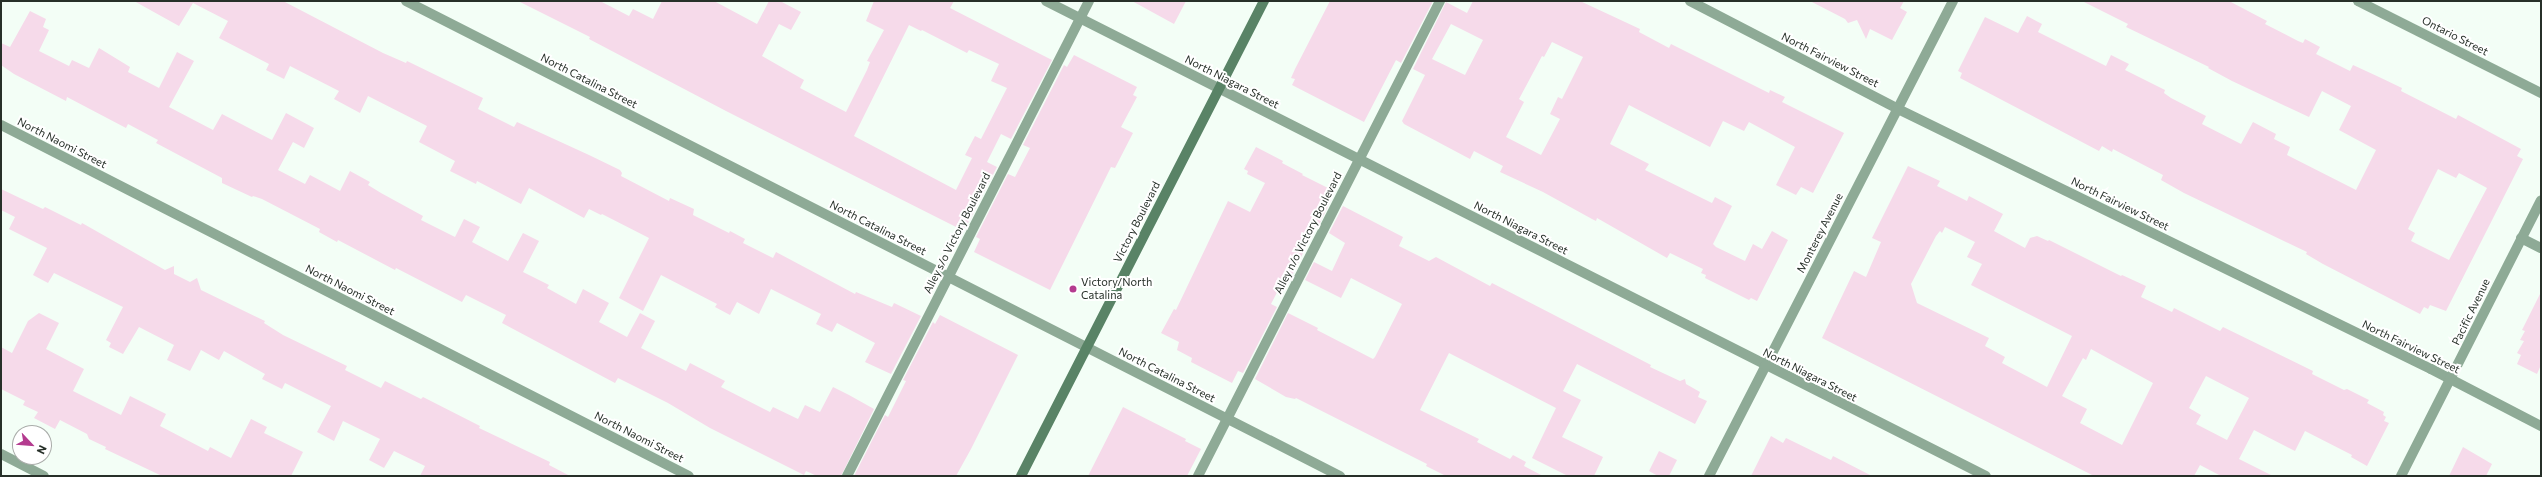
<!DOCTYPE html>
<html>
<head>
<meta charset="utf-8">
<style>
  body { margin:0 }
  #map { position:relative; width:2542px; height:477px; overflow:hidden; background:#f3fef6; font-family:Commissioner,sans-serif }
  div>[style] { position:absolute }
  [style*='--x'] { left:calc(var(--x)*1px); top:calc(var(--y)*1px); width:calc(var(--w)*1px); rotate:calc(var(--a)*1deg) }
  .building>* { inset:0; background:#f6daea }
  .lane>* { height:10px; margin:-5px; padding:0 5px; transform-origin:5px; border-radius:5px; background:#8eaa96 }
  .street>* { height:10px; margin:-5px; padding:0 5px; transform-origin:5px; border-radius:5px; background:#8eaa96 }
  .secondary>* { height:10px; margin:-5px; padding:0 5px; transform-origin:5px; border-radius:5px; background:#598366 }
  .dots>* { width:11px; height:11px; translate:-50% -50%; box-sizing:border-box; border:2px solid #fff; border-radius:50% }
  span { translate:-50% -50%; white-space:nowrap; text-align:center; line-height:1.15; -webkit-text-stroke:4px #fff; paint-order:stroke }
  .street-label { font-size:11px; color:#273029 }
  .poi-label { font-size:11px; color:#273029 }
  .left { translate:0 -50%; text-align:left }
  .frame { position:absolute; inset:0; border:2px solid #273029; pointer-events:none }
  .north { position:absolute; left:12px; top:425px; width:40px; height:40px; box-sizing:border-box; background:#fff; border:1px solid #a9aca9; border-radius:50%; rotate:116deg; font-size:11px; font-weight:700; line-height:16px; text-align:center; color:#273029 }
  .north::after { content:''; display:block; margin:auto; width:14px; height:18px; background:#b43b8f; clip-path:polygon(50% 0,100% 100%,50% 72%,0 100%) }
</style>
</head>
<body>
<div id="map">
  <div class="building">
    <i style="clip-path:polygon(134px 1px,283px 1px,383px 53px,406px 63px,407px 61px,483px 98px,478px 109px,514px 127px,517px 122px,589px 155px,620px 170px,622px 173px,621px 176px,669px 201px,670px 198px,694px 209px,693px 215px,729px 233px,730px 231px,745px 239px,743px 243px,773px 258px,776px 252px,855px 294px,856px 292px,892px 307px,894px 303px,921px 316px,891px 374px,865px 362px,875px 343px,837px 323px,832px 332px,816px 324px,821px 314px,771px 289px,759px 314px,737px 302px,730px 315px,715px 307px,717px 304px,661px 275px,643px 311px,619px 298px,649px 238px,602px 214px,601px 215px,589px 209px,584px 218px,529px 188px,521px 204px,477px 181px,476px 184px,450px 171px,455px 161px,419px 142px,427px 126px,368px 96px,360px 113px,334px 99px,339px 91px,290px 66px,284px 79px,266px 70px,269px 64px,219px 38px,228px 21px,193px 3px,179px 26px)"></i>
    <i style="clip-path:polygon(evenodd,518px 1px,600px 1px,629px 16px,633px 9px,653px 19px,662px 1px,714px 1px,757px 24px,769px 1px,780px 1px,801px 12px,791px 30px,779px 24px,762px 56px,804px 80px,800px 88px,846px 112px,867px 70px,870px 62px,867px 61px,884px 30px,866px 21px,874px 1px,954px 1px,950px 8px,1052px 60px,1011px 139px,1001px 134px,987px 162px,997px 167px,964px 231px,726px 111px,589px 39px,590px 37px,518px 1px,909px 25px,921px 31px,922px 30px,967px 53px,969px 50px,999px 64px,991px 81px,1007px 88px,981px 139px,975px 136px,965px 155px,972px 158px,956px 190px,854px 136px,909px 25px)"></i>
    <i style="clip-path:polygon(1132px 1px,1186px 1px,1174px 24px)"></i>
    <i style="clip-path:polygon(1330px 1px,1433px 1px,1401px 63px,1396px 60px,1364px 122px,1292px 85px,1295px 79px,1291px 78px,1295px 69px)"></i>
    <i style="clip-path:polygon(evenodd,1473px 1px,1580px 1px,1640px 29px,1639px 32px,1669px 48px,1671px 44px,1769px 93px,1770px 90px,1785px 97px,1782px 102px,1844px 133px,1813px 193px,1801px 187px,1796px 195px,1776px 185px,1795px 147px,1749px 122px,1744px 131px,1723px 121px,1710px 147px,1629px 105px,1610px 144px,1649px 164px,1645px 170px,1712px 203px,1715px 197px,1732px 206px,1713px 244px,1716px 247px,1745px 261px,1753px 244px,1762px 249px,1772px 231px,1788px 240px,1757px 301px,1751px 298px,1749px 300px,1705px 278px,1706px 275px,1701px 273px,1703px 269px,1670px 253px,1667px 258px,1597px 218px,1596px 221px,1592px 219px,1543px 192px,1500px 172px,1503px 166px,1474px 151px,1470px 159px,1404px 124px,1402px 121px,1425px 75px,1413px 69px,1446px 2px,1467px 13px,1473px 1px,1451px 24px,1483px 40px,1465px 75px,1432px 59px,1451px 24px,1473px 1px,1552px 42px,1583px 57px,1562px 99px,1558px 97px,1550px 114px,1560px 119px,1541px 155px,1506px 137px,1524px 102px,1519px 99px,1542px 56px,1544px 57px,1552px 42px)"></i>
    <i style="clip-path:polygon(1810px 1px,1904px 1px,1900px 8px,1907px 12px,1892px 40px,1870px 29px,1866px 39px,1857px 20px,1848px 23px,1845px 19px)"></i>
    <i style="clip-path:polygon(evenodd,2082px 1px,2229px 1px,2267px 21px,2265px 24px,2298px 41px,2303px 43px,2305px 39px,2320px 47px,2316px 54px,2350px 71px,2353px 65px,2379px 77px,2402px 88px,2401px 91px,2456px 119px,2458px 115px,2521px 149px,2517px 156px,2523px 159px,2446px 311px,2430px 305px,2428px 309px,2424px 307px,2420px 314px,2323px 264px,2306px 254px,2307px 252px,2184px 193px,2161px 180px,2163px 175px,2113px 149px,2112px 152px,2102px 146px,2099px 151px,1960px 78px,1962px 73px,1958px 71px,1985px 17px,2018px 33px,2027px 16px,2042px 24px,2038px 32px,2106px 66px,2111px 55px,2129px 64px,2125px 70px,2165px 90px,2164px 93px,2171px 98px,2206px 116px,2202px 124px,2241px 144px,2253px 122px,2276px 134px,2274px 139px,2290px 147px,2287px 155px,2356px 190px,2376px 150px,2339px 130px,2351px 106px,2322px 91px,2309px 117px,2232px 81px,2208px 68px,2209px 67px,2126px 27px,2128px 24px,2082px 1px,2438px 169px,2456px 178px,2459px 173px,2487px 188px,2449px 260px,2411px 241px,2415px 233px,2408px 229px,2438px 169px)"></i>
    <i style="clip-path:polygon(30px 11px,46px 19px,43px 27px,49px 30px,39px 51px,69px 66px,72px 60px,89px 68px,99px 48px,130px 67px,128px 72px,159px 88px,177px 52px,194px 61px,169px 107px,213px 130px,222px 114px,272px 140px,286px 113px,314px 128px,304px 148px,293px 142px,278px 170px,305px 184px,310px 175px,340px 191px,350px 171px,370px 182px,368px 185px,381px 193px,423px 216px,421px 220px,455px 237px,464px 219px,480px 227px,472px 242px,508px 261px,523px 233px,539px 241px,523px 272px,549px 285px,547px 288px,576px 304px,583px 289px,609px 303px,599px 322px,627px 337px,640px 313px,655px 321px,641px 348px,686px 371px,690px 363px,725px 381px,721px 387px,770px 412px,773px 407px,798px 419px,805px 405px,820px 412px,833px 387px,849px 395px,874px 409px,841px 476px,817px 476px,806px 471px,804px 475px,710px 428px,668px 403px,618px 378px,615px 383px,502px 323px,506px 315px,466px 295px,462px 302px,396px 268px,395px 270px,338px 240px,337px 242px,319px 232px,320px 229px,262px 199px,253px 196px,252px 197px,222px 183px,222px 178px,156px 143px,158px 140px,128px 124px,126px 128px,67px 97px,66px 101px,14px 74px,1px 65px,1px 43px,10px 47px)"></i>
    <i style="clip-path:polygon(1074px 55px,1137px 87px,1133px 95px,1137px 97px,1121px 127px,1133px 133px,1115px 168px,1111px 167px,1050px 290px,974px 252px,980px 239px,976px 237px,1008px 174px,1015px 177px,1030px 148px,1023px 145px,1064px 65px,1067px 67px)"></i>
    <i style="clip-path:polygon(1256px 147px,1283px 161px,1282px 163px,1303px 174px,1302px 175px,1330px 189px,1326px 197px,1331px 200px,1318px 227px,1316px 226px,1293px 274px,1288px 271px,1271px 304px,1277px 307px,1243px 373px,1238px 371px,1232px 383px,1191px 362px,1192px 358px,1177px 350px,1179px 342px,1161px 333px,1174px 309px,1176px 310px,1228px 201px,1250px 212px,1265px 183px,1247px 174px,1248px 171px,1244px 169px)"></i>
    <i style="clip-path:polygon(evenodd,1908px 166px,1940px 181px,1937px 186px,1967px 201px,1969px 196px,2003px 214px,1994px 231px,2025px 248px,2030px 238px,2037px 236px,2048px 241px,2049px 240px,2121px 276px,2122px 275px,2146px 286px,2141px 297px,2172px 312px,2174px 308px,2220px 331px,2223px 327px,2313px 371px,2312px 374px,2344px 390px,2347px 389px,2369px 400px,2367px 403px,2384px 412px,2383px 415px,2386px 417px,2384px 421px,2389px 423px,2367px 466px,2351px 457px,2352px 455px,2305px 431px,2295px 451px,2254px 430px,2239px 459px,2273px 476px,2221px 476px,2200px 465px,2194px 476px,2094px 476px,1822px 338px,1854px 271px,1866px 277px,1881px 242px,1872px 238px,1908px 166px,1945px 227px,1975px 242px,1967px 257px,1982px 264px,1971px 285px,2072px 336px,2047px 387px,2002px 363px,2005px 357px,1985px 346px,1989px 338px,1917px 303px,1911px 284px,1936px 236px,1940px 231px,1942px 233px,1945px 227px,1908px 166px,2091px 349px,2153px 383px,2122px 445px,2080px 423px,2087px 409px,2062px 396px,2083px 358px,2086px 360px,2091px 349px,1908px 166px,2206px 376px,2249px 398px,2227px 440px,2196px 424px,2201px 415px,2189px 408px,2206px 376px)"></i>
    <i style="clip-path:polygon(1px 189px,43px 209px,45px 207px,81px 225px,82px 223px,165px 270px,174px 266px,174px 274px,190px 282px,197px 278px,201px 290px,265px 321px,264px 323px,283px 335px,347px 366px,345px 370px,381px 388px,385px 381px,421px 399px,423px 397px,480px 426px,479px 428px,550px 462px,549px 465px,570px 476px,420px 476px,425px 466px,394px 451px,384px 468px,369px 460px,380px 439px,343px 421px,334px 441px,317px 432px,331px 406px,285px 383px,282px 389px,262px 379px,265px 374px,224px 351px,219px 360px,201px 350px,190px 371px,167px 360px,174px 345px,139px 327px,123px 354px,109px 347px,111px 343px,106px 340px,123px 307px,54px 273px,48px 283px,33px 275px,47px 248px,9px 229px,15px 217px,1px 210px)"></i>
    <i style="clip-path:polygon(1343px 206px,1403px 237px,1399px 246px,1429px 261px,1436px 257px,1490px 286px,1492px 283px,1651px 365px,1650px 367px,1680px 381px,1685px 379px,1686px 384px,1700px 392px,1698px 397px,1707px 401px,1695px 424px,1577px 364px,1563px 391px,1581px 400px,1562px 437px,1603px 457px,1594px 476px,1568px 476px,1532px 458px,1556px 408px,1449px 353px,1420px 410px,1479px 439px,1477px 442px,1510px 459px,1513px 455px,1526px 462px,1524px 466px,1543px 476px,1446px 476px,1426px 466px,1427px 464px,1296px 398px,1295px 399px,1286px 397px,1255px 379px,1288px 313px,1318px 328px,1317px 330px,1373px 359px,1375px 357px,1402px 304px,1351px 278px,1341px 298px,1305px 280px,1314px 262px,1332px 271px,1345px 243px,1329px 233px)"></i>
    <i style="clip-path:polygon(2541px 292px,2541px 365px,2537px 374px,2517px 364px,2521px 355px,2517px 353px,2524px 341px,2520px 340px,2525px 331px,2522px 330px)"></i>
    <i style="clip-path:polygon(39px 313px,59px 323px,46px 349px,84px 369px,73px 391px,121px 415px,130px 396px,166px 414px,160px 426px,208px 451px,210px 447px,231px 458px,251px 419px,267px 427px,264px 433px,303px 452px,291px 476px,162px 476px,105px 449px,106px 447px,89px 439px,87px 434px,60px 420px,55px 429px,34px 418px,38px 412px,23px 405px,25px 401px,1px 389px,1px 347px,12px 353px,28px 321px)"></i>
    <i style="clip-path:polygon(940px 315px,1018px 355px,971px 449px,956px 476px,854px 476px,885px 415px,888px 417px,906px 381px,903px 380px,933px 322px,935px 324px)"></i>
    <i style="clip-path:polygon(1123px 407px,1186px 439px,1185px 441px,1201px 449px,1187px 476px,1088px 476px)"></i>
    <i style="clip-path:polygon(1771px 436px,1783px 443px,1786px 438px,1831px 460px,1833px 456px,1872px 476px,1751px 476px)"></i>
    <i style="clip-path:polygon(2463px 447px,2492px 464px,2486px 476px,2449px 476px)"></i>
    <i style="clip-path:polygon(1659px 451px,1677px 460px,1669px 476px,1658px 476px,1649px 471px)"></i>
  </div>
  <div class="lane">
    <i style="--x:2521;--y:238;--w:22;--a:27"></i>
    <i style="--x:847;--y:476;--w:533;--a:-63"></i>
    <i style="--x:1198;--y:476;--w:533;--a:-63"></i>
  </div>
  <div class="street">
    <i style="--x:406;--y:1;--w:1048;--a:26.96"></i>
    <i style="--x:1046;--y:1;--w:1053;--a:26.81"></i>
    <i style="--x:1690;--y:1;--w:234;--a:27.4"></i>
    <i style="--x:1898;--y:109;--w:593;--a:26"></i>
    <i style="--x:2431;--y:369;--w:124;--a:27.4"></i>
    <i style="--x:2358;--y:1;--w:205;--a:26.7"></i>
    <i style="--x:1;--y:125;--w:772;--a:27.03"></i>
    <i style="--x:1;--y:454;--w:48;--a:27.1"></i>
    <i style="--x:1709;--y:476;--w:534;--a:-62.81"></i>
    <i style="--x:2401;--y:476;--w:309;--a:-63.1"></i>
  </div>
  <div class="secondary">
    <i style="--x:1021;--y:476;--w:534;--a:-62.91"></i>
  </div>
  <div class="dots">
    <i style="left:1073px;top:289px;background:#b43b8f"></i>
  </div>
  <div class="street-label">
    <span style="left:2455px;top:36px;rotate:27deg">Ontario Street</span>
    <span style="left:1830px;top:60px;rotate:27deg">North Fairview Street</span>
    <span style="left:589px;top:81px;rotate:27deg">North Catalina Street</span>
    <span style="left:1232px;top:82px;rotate:27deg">North Niagara Street</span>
    <span style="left:62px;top:143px;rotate:27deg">North Naomi Street</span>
    <span style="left:2120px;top:204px;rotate:26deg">North Fairview Street</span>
    <span style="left:1137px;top:222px;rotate:-63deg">Victory Boulevard</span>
    <span style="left:878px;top:228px;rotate:27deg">North Catalina Street</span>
    <span style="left:1521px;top:228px;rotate:27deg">North Niagara Street</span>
    <span style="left:957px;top:233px;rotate:-63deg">Alley s/o Victory Boulevard</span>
    <span style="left:1308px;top:233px;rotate:-63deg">Alley n/o Victory Boulevard</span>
    <span style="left:1820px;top:233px;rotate:-63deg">Monterey Avenue</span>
    <span style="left:350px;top:290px;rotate:27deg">North Naomi Street</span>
    <span style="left:2471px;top:312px;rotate:-64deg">Pacific Avenue</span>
    <span style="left:2411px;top:347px;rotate:26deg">North Fairview Street</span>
    <span style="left:1167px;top:375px;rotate:27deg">North Catalina Street</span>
    <span style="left:1810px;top:375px;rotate:27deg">North Niagara Street</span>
    <span style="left:639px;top:437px;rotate:27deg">North Naomi Street</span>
  </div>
  <div class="poi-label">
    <span class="left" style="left:1081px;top:289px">Victory/North<br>Catalina</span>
  </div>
  <div class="frame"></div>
  <div class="north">N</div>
</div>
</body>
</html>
